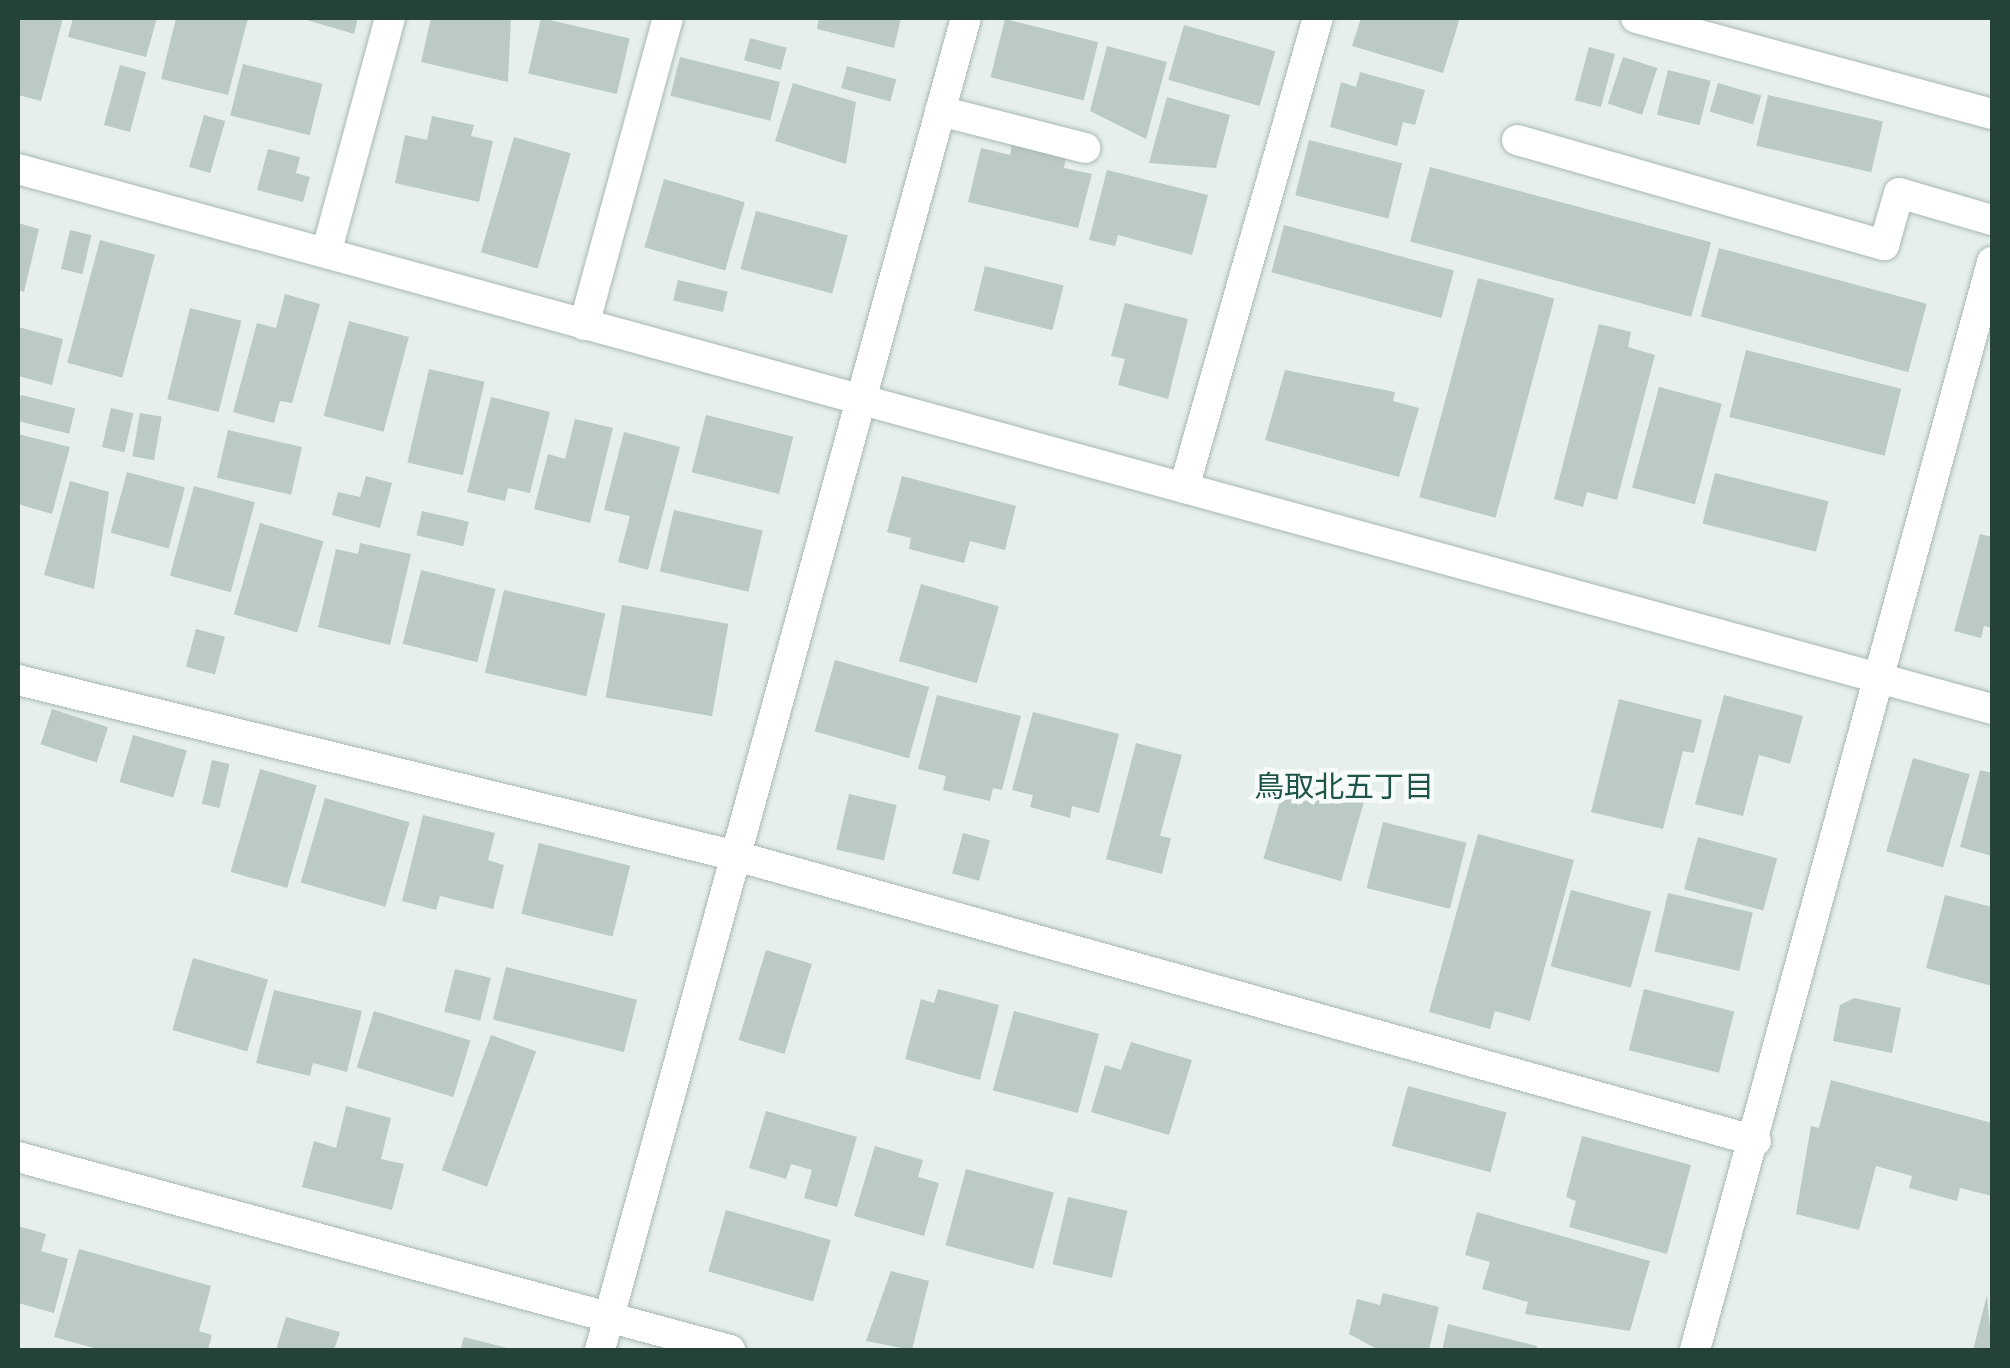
<!DOCTYPE html>
<html>
<head>
<meta charset="utf-8">
<style>
  body { margin:0 }
  #map { position:relative; width:2010px; height:1368px; overflow:hidden; background:#e6efeb; font-family:Jost,"Noto Sans JP",sans-serif }
  div>[style] { position:absolute }
  [style*='--x'] { left:calc(var(--x)*1px); top:calc(var(--y)*1px); width:calc(var(--w)*1px); rotate:calc(var(--a)*1deg) }
  .building>* { inset:0; background:#bbcac4; transform-origin:0 0 }
  .roads { filter:drop-shadow(0 0 2px #a8b8b2) drop-shadow(0 0 2px #a8b8b2) }
  .minor>* { height:30px; margin:-15px; padding:0 15px; transform-origin:15px; border-radius:15px; background:#fff }
  span { translate:-50% -50%; white-space:nowrap; text-align:center; line-height:1.15; -webkit-text-stroke:9px #f7fbf9; paint-order:stroke }
  .neighbourhood-label { font-size:30px; color:#1f5548 }
  .frame { position:absolute; inset:0; border:20px solid #24423a; pointer-events:none }
</style>
</head>
<body>
<div id="map">
  <div class="building">
    <i style="clip-path:polygon(18px 18px,63px 18px,41px 101px,18px 95px)"></i>
    <i style="clip-path:polygon(73px 18px,157px 18px,146px 57px,68px 37px)"></i>
    <i style="clip-path:polygon(176px 18px,248px 18px,228px 95px,161px 79px)"></i>
    <i style="clip-path:polygon(300px 18px,358px 18px,354px 34px)"></i>
    <i style="clip-path:polygon(431px 18px,511px 18px,508px 82px,421px 62px)"></i>
    <i style="left:541px;top:18px;width:91px;height:57px;rotate:13deg"></i>
    <i style="clip-path:polygon(819px 18px,901px 18px,894px 48px,817px 29px)"></i>
    <i style="clip-path:polygon(1361px 18px,1460px 18px,1443px 73px,1352px 46px)"></i>
    <i style="left:1005px;top:19px;width:96px;height:60px;rotate:14deg"></i>
    <i style="left:1184px;top:25px;width:95px;height:57px;rotate:16deg"></i>
    <i style="left:750px;top:38px;width:38px;height:23px;rotate:15deg"></i>
    <i style="clip-path:polygon(1107px 46px,1167px 62px,1146px 139px,1090px 111px)"></i>
    <i style="left:1589px;top:47px;width:27px;height:55px;rotate:15deg"></i>
    <i style="left:680px;top:57px;width:103px;height:40px;rotate:14deg"></i>
    <i style="left:1623px;top:57px;width:36px;height:49px;rotate:18deg"></i>
    <i style="left:243px;top:64px;width:82px;height:53px;rotate:14deg"></i>
    <i style="left:120px;top:65px;width:27px;height:62px;rotate:15deg"></i>
    <i style="left:847px;top:66px;width:51px;height:23px;rotate:15deg"></i>
    <i style="left:1668px;top:70px;width:44px;height:46px;rotate:14deg"></i>
    <i style="clip-path:polygon(1360px 72px,1425px 90px,1415px 125px,1403px 122px,1397px 146px,1330px 127px,1341px 82px,1356px 87px)"></i>
    <i style="clip-path:polygon(793px 83px,856px 102px,846px 164px,775px 141px)"></i>
    <i style="left:1718px;top:83px;width:45px;height:30px;rotate:16deg"></i>
    <i style="left:1768px;top:95px;width:118px;height:52px;rotate:13deg"></i>
    <i style="clip-path:polygon(1167px 97px,1230px 115px,1216px 168px,1149px 163px)"></i>
    <i style="left:204px;top:115px;width:22px;height:54px;rotate:16deg"></i>
    <i style="clip-path:polygon(432px 116px,474px 125px,471px 136px,493px 141px,479px 202px,395px 183px,405px 135px,427px 140px)"></i>
    <i style="left:514px;top:137px;width:59px;height:120px;rotate:16deg"></i>
    <i style="left:1309px;top:140px;width:96px;height:57px;rotate:14deg"></i>
    <i style="clip-path:polygon(1012px 144px,1066px 156px,1064px 168px,1092px 174px,1078px 228px,968px 202px,981px 148px,1010px 155px)"></i>
    <i style="clip-path:polygon(268px 149px,300px 157px,296px 173px,310px 177px,303px 202px,257px 190px)"></i>
    <i style="left:1430px;top:167px;width:291px;height:77px;rotate:15deg"></i>
    <i style="clip-path:polygon(1107px 170px,1208px 195px,1192px 255px,1118px 235px,1115px 246px,1089px 240px)"></i>
    <i style="left:664px;top:179px;width:84px;height:71px;rotate:16deg"></i>
    <i style="left:756px;top:211px;width:95px;height:60px;rotate:15deg"></i>
    <i style="clip-path:polygon(18px 223px,39px 229px,24px 292px,18px 290px)"></i>
    <i style="left:1284px;top:225px;width:176px;height:49px;rotate:15deg"></i>
    <i style="left:70px;top:230px;width:22px;height:40px;rotate:13deg"></i>
    <i style="left:100px;top:240px;width:57px;height:127px;rotate:15deg"></i>
    <i style="left:1719px;top:248px;width:215px;height:71px;rotate:15deg"></i>
    <i style="left:985px;top:266px;width:81px;height:46px;rotate:14deg"></i>
    <i style="left:1478px;top:278px;width:79px;height:227px;rotate:15deg"></i>
    <i style="left:678px;top:280px;width:51px;height:21px;rotate:13deg"></i>
    <i style="clip-path:polygon(285px 294px,320px 304px,292px 403px,280px 401px,274px 423px,233px 412px,257px 323px,276px 328px)"></i>
    <i style="clip-path:polygon(1125px 303px,1188px 319px,1168px 399px,1118px 385px,1125px 359px,1111px 356px)"></i>
    <i style="left:190px;top:308px;width:53px;height:94px;rotate:14deg"></i>
    <i style="left:349px;top:321px;width:62px;height:98px;rotate:15deg"></i>
    <i style="clip-path:polygon(1599px 324px,1631px 332px,1628px 347px,1655px 355px,1617px 500px,1587px 492px,1583px 507px,1554px 499px)"></i>
    <i style="clip-path:polygon(18px 327px,63px 339px,52px 385px,18px 376px)"></i>
    <i style="left:1746px;top:350px;width:160px;height:69px;rotate:14deg"></i>
    <i style="left:429px;top:369px;width:57px;height:96px;rotate:13deg"></i>
    <i style="clip-path:polygon(1285px 370px,1395px 392px,1393px 401px,1419px 408px,1399px 477px,1265px 440px)"></i>
    <i style="left:1659px;top:387px;width:65px;height:104px;rotate:15deg"></i>
    <i style="left:21px;top:395px;width:56px;height:26px;rotate:14deg"></i>
    <i style="clip-path:polygon(491px 397px,550px 412px,530px 493px,508px 488px,505px 501px,467px 492px)"></i>
    <i style="left:111px;top:408px;width:23px;height:40px;rotate:13deg"></i>
    <i style="left:140px;top:413px;width:22px;height:44px;rotate:10deg"></i>
    <i style="left:706px;top:415px;width:90px;height:59px;rotate:14deg"></i>
    <i style="clip-path:polygon(575px 419px,613px 428px,590px 523px,534px 509px,548px 454px,565px 459px)"></i>
    <i style="left:228px;top:430px;width:76px;height:49px;rotate:13deg"></i>
    <i style="clip-path:polygon(624px 432px,680px 447px,648px 570px,618px 562px,630px 516px,604px 510px)"></i>
    <i style="clip-path:polygon(18px 434px,70px 447px,52px 514px,18px 504px)"></i>
    <i style="left:127px;top:472px;width:60px;height:63px;rotate:15deg"></i>
    <i style="left:1715px;top:473px;width:117px;height:52px;rotate:14deg"></i>
    <i style="clip-path:polygon(366px 476px,392px 483px,380px 528px,332px 515px,338px 492px,360px 497px)"></i>
    <i style="clip-path:polygon(902px 476px,1016px 506px,1005px 550px,970px 541px,964px 563px,909px 549px,911px 538px,887px 532px)"></i>
    <i style="clip-path:polygon(70px 481px,109px 492px,94px 589px,44px 575px)"></i>
    <i style="left:194px;top:486px;width:63px;height:93px;rotate:15deg"></i>
    <i style="left:674px;top:510px;width:91px;height:63px;rotate:13deg"></i>
    <i style="left:422px;top:511px;width:48px;height:25px;rotate:13deg"></i>
    <i style="left:260px;top:523px;width:66px;height:95px;rotate:16deg"></i>
    <i style="clip-path:polygon(1980px 534px,1992px 537px,1992px 628px,1984px 626px,1981px 638px,1954px 631px)"></i>
    <i style="clip-path:polygon(360px 543px,411px 554px,390px 645px,318px 627px,336px 549px,358px 554px)"></i>
    <i style="left:421px;top:570px;width:77px;height:76px;rotate:14deg"></i>
    <i style="left:921px;top:584px;width:81px;height:80px;rotate:16deg"></i>
    <i style="left:504px;top:590px;width:104px;height:85px;rotate:13deg"></i>
    <i style="left:622px;top:605px;width:108px;height:94px;rotate:10deg"></i>
    <i style="left:196px;top:629px;width:30px;height:39px;rotate:15deg"></i>
    <i style="left:835px;top:660px;width:98px;height:74px;rotate:16deg"></i>
    <i style="clip-path:polygon(937px 695px,1021px 716px,1002px 790px,993px 788px,990px 801px,943px 790px,946px 776px,918px 769px)"></i>
    <i style="clip-path:polygon(1724px 695px,1803px 716px,1790px 764px,1759px 755px,1743px 816px,1695px 804px)"></i>
    <i style="clip-path:polygon(1619px 699px,1702px 720px,1694px 753px,1683px 751px,1663px 829px,1591px 812px)"></i>
    <i style="left:52px;top:709px;width:59px;height:37px;rotate:18deg"></i>
    <i style="clip-path:polygon(1033px 712px,1119px 734px,1099px 813px,1072px 806px,1070px 818px,1030px 807px,1033px 795px,1012px 790px)"></i>
    <i style="left:133px;top:735px;width:56px;height:49px;rotate:16deg"></i>
    <i style="clip-path:polygon(1136px 743px,1182px 755px,1160px 836px,1171px 838px,1162px 874px,1106px 859px)"></i>
    <i style="left:1913px;top:758px;width:59px;height:97px;rotate:16deg"></i>
    <i style="left:212px;top:760px;width:18px;height:45px;rotate:13deg"></i>
    <i style="left:260px;top:769px;width:59px;height:107px;rotate:16deg"></i>
    <i style="clip-path:polygon(1980px 770px,1992px 773px,1992px 856px,1960px 847px)"></i>
    <i style="left:1286px;top:780px;width:81px;height:82px;rotate:16deg"></i>
    <i style="left:849px;top:794px;width:49px;height:57px;rotate:13deg"></i>
    <i style="left:325px;top:798px;width:88px;height:88px;rotate:16deg"></i>
    <i style="clip-path:polygon(423px 815px,495px 833px,488px 860px,504px 865px,493px 909px,440px 896px,436px 910px,402px 901px)"></i>
    <i style="left:1383px;top:822px;width:86px;height:68px;rotate:14deg"></i>
    <i style="left:963px;top:833px;width:28px;height:42px;rotate:15deg"></i>
    <i style="clip-path:polygon(1478px 834px,1574px 860px,1530px 1021px,1495px 1011px,1490px 1029px,1429px 1012px)"></i>
    <i style="left:1698px;top:837px;width:82px;height:54px;rotate:15deg"></i>
    <i style="left:539px;top:843px;width:94px;height:73px;rotate:14deg"></i>
    <i style="left:1571px;top:890px;width:83px;height:79px;rotate:15deg"></i>
    <i style="left:1668px;top:893px;width:87px;height:60px;rotate:13deg"></i>
    <i style="clip-path:polygon(1945px 895px,1992px 907px,1992px 986px,1926px 968px)"></i>
    <i style="left:766px;top:950px;width:48px;height:94px;rotate:17deg"></i>
    <i style="left:193px;top:958px;width:78px;height:75px;rotate:16deg"></i>
    <i style="left:506px;top:967px;width:135px;height:54px;rotate:14deg"></i>
    <i style="left:455px;top:969px;width:37px;height:44px;rotate:14deg"></i>
    <i style="clip-path:polygon(938px 989px,999px 1005px,980px 1080px,905px 1059px,921px 999px,934px 1003px)"></i>
    <i style="left:1644px;top:989px;width:93px;height:63px;rotate:14deg"></i>
    <i style="clip-path:polygon(274px 990px,362px 1011px,347px 1072px,313px 1063px,310px 1076px,256px 1063px)"></i>
    <i style="clip-path:polygon(1854px 998px,1901px 1008px,1892px 1053px,1833px 1041px,1840px 1005px)"></i>
    <i style="left:374px;top:1011px;width:101px;height:59px;rotate:17deg"></i>
    <i style="left:1014px;top:1011px;width:88px;height:82px;rotate:15deg"></i>
    <i style="left:491px;top:1035px;width:48px;height:144px;rotate:20deg"></i>
    <i style="clip-path:polygon(1131px 1042px,1192px 1060px,1169px 1135px,1091px 1112px,1105px 1065px,1121px 1070px)"></i>
    <i style="clip-path:polygon(1831px 1080px,1992px 1123px,1992px 1196px,1960px 1188px,1957px 1201px,1909px 1188px,1912px 1176px,1876px 1166px,1859px 1230px,1796px 1214px,1811px 1126px,1819px 1128px)"></i>
    <i style="left:1408px;top:1086px;width:102px;height:62px;rotate:15deg"></i>
    <i style="clip-path:polygon(346px 1106px,391px 1118px,381px 1159px,404px 1164px,392px 1210px,302px 1187px,314px 1141px,336px 1148px)"></i>
    <i style="clip-path:polygon(766px 1111px,857px 1137px,837px 1207px,804px 1198px,812px 1170px,791px 1164px,786px 1179px,749px 1168px)"></i>
    <i style="clip-path:polygon(1582px 1136px,1691px 1165px,1667px 1254px,1569px 1227px,1576px 1201px,1566px 1197px)"></i>
    <i style="clip-path:polygon(875px 1146px,923px 1160px,918px 1177px,939px 1183px,924px 1236px,854px 1216px)"></i>
    <i style="left:966px;top:1169px;width:91px;height:79px;rotate:15deg"></i>
    <i style="left:1068px;top:1197px;width:61px;height:69px;rotate:13deg"></i>
    <i style="left:726px;top:1210px;width:109px;height:64px;rotate:16deg"></i>
    <i style="clip-path:polygon(1477px 1212px,1650px 1261px,1630px 1331px,1525px 1314px,1528px 1302px,1482px 1289px,1490px 1262px,1465px 1255px)"></i>
    <i style="clip-path:polygon(18px 1226px,46px 1234px,41px 1251px,68px 1259px,54px 1313px,18px 1303px)"></i>
    <i style="clip-path:polygon(79px 1249px,211px 1286px,199px 1331px,212px 1335px,208px 1350px,101px 1350px,54px 1337px)"></i>
    <i style="clip-path:polygon(891px 1271px,929px 1281px,912px 1350px,866px 1341px)"></i>
    <i style="clip-path:polygon(1383px 1293px,1439px 1307px,1429px 1350px,1379px 1350px,1349px 1334px,1357px 1299px,1380px 1305px)"></i>
    <i style="clip-path:polygon(1987px 1295px,1992px 1350px,1973px 1350px)"></i>
    <i style="clip-path:polygon(286px 1317px,340px 1332px,334px 1350px,276px 1350px)"></i>
    <i style="clip-path:polygon(1448px 1324px,1537px 1346px,1536px 1350px,1442px 1350px)"></i>
    <i style="clip-path:polygon(464px 1337px,511px 1349px,511px 1350px,460px 1350px)"></i>
  </div>
  <div class="roads">
    <div class="minor">
      <i style="--x:1636;--y:18;--w:369;--a:15.1"></i>
      <i style="--x:940;--y:111;--w:150;--a:14.3"></i>
      <i style="--x:1517;--y:140;--w:382;--a:16"></i>
      <i style="--x:1884;--y:245;--w:54;--a:-73.9"></i>
      <i style="--x:1899;--y:193;--w:97;--a:16.2"></i>
      <i style="--x:18;--y:169;--w:2047;--a:15.3"></i>
      <i style="--x:327;--y:250;--w:240;--a:-74.8"></i>
      <i style="--x:584;--y:325;--w:318;--a:-74.7"></i>
      <i style="--x:1184;--y:488;--w:489;--a:-74.1"></i>
      <i style="--x:18;--y:680;--w:739;--a:13.77"></i>
      <i style="--x:736;--y:856;--w:1059;--a:15.61"></i>
      <i style="--x:18;--y:1157;--w:738;--a:15.17"></i>
      <i style="--x:600;--y:1350;--w:1381;--a:-74.64"></i>
      <i style="--x:1695;--y:1350;--w:1128;--a:-74.73"></i>
    </div>
  </div>
  <div class="neighbourhood-label">
    <span style="left:1344px;top:787px">鳥取北五丁目</span>
  </div>
  <div class="frame"></div>
</div>
</body>
</html>
